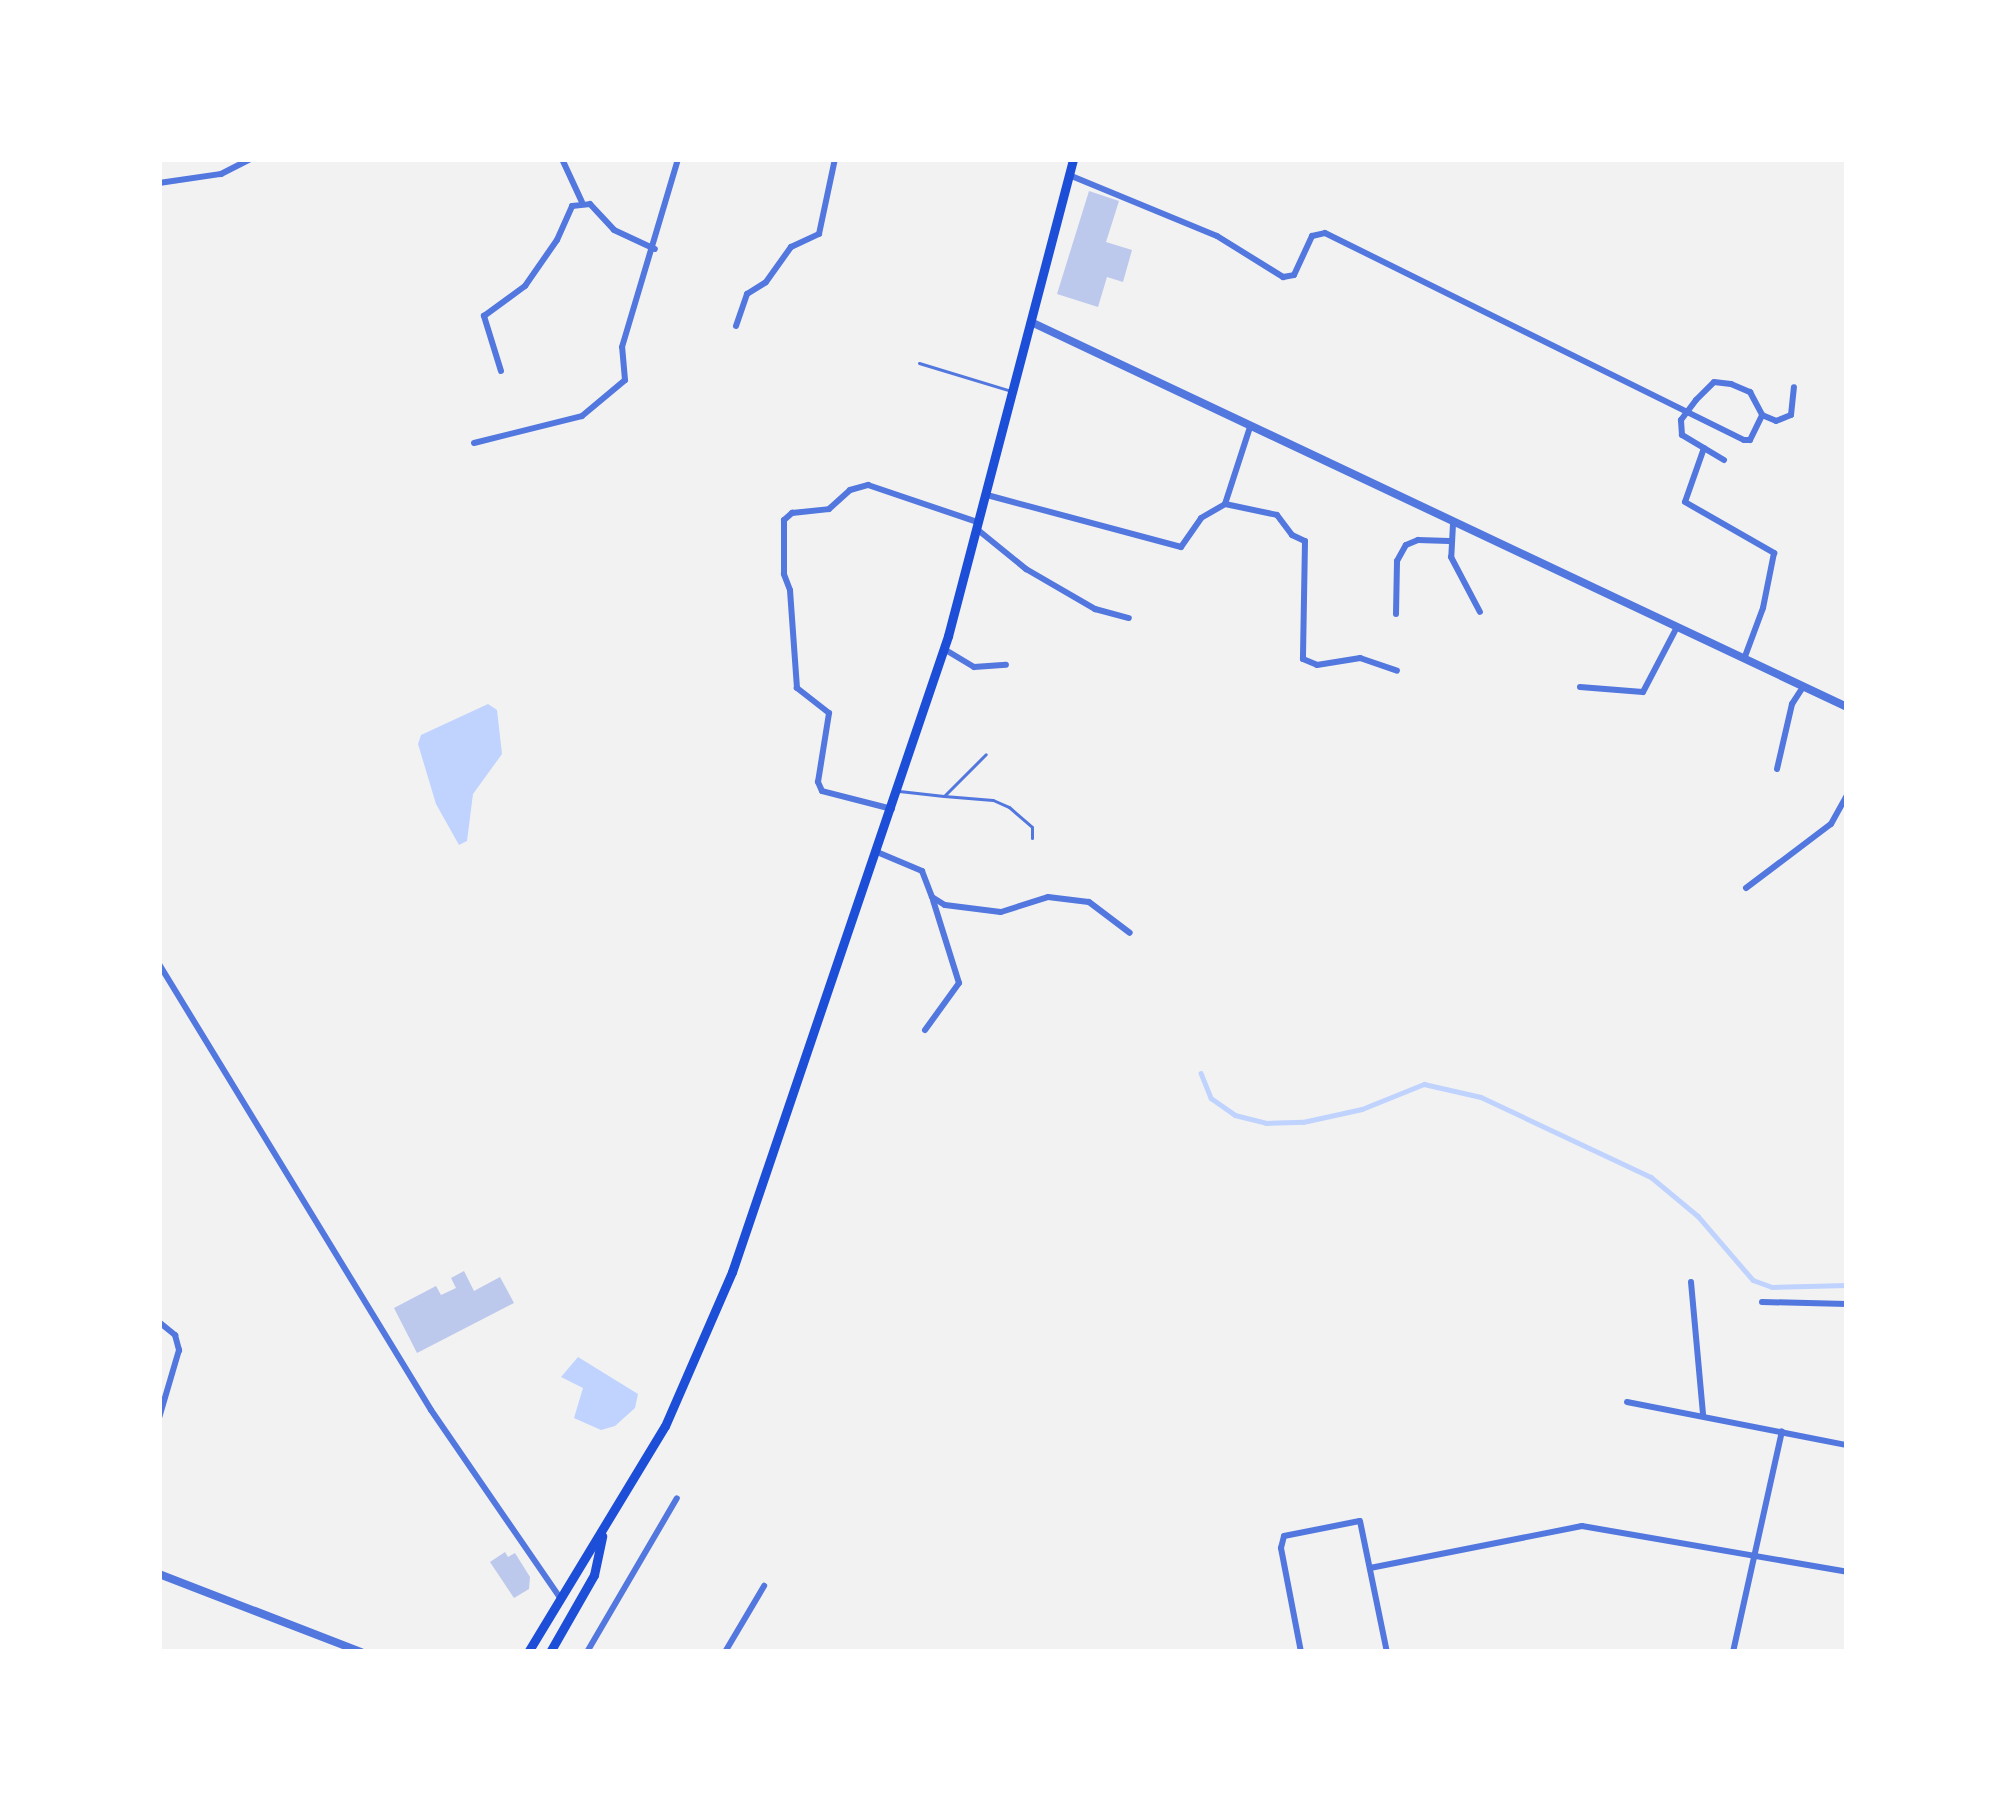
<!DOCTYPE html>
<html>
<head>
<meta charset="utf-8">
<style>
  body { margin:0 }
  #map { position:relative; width:2006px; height:1811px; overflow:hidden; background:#f2f2f2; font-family:"Noto Sans",sans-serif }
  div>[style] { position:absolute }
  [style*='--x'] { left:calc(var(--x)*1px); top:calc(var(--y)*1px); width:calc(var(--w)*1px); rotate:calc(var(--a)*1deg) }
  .water>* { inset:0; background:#bfd3fe }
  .stream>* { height:4.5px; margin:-2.25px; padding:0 2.25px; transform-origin:2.25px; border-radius:2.25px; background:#bfd3fe }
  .building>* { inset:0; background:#bdc9ec }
  .service>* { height:3px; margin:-1.5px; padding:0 1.5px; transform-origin:1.5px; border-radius:1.5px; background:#5277de }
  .minor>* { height:6px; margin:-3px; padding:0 3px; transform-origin:3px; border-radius:3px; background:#5277de }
  .tertiary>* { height:8px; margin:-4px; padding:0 4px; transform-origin:4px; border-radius:4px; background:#5277de }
  .primary>* { height:9px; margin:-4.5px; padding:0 4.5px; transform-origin:4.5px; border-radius:4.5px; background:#1d4ed8 }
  span { translate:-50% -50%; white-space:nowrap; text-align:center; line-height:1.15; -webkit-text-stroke:9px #fff; paint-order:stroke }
  .frame { position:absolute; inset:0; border:162px solid #fff; pointer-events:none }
</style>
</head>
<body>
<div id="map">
  <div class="water">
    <i style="clip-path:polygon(488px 704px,497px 710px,502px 754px,473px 794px,467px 841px,459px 845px,436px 804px,418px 744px,421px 735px)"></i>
    <i style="clip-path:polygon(578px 1357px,638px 1394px,635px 1408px,615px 1426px,601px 1430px,574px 1418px,583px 1388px,561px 1377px)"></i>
  </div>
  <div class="stream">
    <i style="--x:1201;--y:1073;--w:27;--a:68"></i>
    <i style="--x:1211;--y:1098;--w:29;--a:35"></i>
    <i style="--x:1235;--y:1115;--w:32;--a:14"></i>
    <i style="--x:1266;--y:1123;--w:37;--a:-2"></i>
    <i style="--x:1303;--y:1122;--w:60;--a:-12.4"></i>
    <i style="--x:1362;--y:1109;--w:67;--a:-22"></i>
    <i style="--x:1424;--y:1084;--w:58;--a:12.8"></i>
    <i style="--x:1481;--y:1097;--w:188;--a:25.2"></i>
    <i style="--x:1651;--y:1177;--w:61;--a:39.7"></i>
    <i style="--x:1698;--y:1216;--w:84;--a:49.3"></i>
    <i style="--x:1753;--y:1280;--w:20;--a:20"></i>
    <i style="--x:1772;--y:1287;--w:75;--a:-1.5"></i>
  </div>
  <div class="building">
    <i style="clip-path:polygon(1089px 191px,1119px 201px,1106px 242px,1132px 250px,1123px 282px,1107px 277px,1098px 307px,1057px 294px)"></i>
    <i style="clip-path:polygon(464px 1271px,474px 1291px,500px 1277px,514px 1303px,417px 1353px,394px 1308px,436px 1286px,441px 1295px,456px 1288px,451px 1278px)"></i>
    <i style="clip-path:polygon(505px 1552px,508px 1557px,515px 1553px,530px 1577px,529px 1589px,514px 1598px,490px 1562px)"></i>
  </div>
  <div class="service">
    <i style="--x:919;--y:363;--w:96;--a:16.9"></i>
    <i style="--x:899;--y:791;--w:45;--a:6.3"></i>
    <i style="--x:944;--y:796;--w:59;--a:-45"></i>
    <i style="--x:944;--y:796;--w:49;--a:4.7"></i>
    <i style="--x:993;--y:800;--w:17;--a:24"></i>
    <i style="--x:1009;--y:807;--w:30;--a:41"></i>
    <i style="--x:1032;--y:827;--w:11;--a:90"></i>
  </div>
  <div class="minor">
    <i style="--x:562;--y:159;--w:47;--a:65.1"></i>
    <i style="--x:1069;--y:175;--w:160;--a:22.4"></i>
    <i style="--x:1217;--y:236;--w:78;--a:31.8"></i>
    <i style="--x:1283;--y:277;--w:11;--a:-10"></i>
    <i style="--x:1294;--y:275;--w:43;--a:-65.2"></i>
    <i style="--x:1312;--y:236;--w:13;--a:-13"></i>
    <i style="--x:1325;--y:233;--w:467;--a:26.3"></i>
    <i style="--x:1744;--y:440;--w:6;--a:0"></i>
    <i style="--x:1750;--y:440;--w:28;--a:-64"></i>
    <i style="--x:159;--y:183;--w:63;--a:-8.3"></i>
    <i style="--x:221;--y:174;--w:33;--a:-27"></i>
    <i style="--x:736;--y:326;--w:34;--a:-71"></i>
    <i style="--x:747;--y:294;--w:22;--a:-32"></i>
    <i style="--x:766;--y:282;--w:43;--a:-54.5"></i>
    <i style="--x:791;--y:247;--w:31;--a:-25"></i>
    <i style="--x:819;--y:234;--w:77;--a:-78"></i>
    <i style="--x:501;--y:371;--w:58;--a:-107.2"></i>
    <i style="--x:484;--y:316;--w:51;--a:-36.2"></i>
    <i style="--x:525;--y:286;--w:56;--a:-55.2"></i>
    <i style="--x:557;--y:240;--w:37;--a:-66"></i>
    <i style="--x:572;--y:206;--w:18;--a:-6"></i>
    <i style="--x:590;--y:204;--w:35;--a:47"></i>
    <i style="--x:614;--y:230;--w:45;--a:24.9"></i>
    <i style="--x:474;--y:443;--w:111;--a:-14"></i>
    <i style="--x:582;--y:416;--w:56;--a:-39.9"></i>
    <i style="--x:625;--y:380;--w:33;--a:-95"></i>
    <i style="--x:622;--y:347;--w:196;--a:-73.4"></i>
    <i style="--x:1704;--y:448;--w:57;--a:109.4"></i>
    <i style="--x:1685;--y:502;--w:103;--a:29.8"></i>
    <i style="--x:1774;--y:553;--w:56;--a:101.3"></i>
    <i style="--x:1763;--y:608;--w:54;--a:110.4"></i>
    <i style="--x:1724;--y:460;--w:49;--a:-149.2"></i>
    <i style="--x:1682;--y:435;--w:15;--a:-94"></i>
    <i style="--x:1681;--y:420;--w:25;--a:-53"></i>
    <i style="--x:1696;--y:400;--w:25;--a:-45"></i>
    <i style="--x:1714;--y:382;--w:17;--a:7"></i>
    <i style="--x:1731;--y:384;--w:21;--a:23"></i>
    <i style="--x:1750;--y:392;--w:26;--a:62"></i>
    <i style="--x:1762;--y:415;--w:15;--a:23"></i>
    <i style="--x:1776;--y:421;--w:16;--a:-22"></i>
    <i style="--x:1791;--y:415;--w:28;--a:-84"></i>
    <i style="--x:987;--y:495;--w:201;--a:15"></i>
    <i style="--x:1181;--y:547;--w:35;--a:-55"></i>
    <i style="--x:1201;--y:518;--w:28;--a:-30"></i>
    <i style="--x:1225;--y:504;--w:81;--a:-72"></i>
    <i style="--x:1225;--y:504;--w:53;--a:11.9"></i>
    <i style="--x:1277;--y:515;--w:25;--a:53"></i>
    <i style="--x:1292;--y:535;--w:14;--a:25"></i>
    <i style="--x:1305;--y:541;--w:118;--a:91"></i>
    <i style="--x:1303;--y:659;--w:15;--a:23"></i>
    <i style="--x:1317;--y:665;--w:44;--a:-9.2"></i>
    <i style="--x:1360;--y:658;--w:39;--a:19"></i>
    <i style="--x:1453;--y:524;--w:33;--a:93"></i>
    <i style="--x:1451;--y:557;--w:62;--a:62.2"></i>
    <i style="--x:978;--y:530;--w:62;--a:39.1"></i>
    <i style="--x:1026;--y:569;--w:80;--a:30.1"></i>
    <i style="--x:1095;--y:609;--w:35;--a:15"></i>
    <i style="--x:1396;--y:614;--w:53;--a:-88.9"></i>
    <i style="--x:1397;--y:561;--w:18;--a:-61"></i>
    <i style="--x:1406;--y:545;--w:13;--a:-23"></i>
    <i style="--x:1418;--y:540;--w:31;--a:2"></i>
    <i style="--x:944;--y:649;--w:35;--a:31"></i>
    <i style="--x:974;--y:667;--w:32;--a:-4"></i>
    <i style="--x:1580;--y:687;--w:63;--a:4.5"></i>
    <i style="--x:1643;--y:692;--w:73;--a:-62.4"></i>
    <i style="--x:1777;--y:769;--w:67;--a:-77"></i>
    <i style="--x:1792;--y:704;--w:20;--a:-57"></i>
    <i style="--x:892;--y:809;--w:72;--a:-165.6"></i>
    <i style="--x:822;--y:791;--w:10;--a:-114"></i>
    <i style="--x:818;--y:782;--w:70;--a:-80.9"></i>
    <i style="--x:829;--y:713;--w:41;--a:-142"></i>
    <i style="--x:797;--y:688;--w:98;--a:-94.1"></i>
    <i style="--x:790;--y:590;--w:17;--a:-111"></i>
    <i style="--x:784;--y:574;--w:54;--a:-90"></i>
    <i style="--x:784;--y:520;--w:11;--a:-41"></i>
    <i style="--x:792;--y:513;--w:37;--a:-6"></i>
    <i style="--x:829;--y:509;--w:28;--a:-42"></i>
    <i style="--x:850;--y:490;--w:19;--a:-16"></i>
    <i style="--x:868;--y:485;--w:115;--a:18.7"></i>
    <i style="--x:877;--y:852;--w:49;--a:22.9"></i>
    <i style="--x:922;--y:871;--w:28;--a:69"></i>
    <i style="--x:932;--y:897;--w:15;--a:32"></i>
    <i style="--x:945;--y:905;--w:56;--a:7.1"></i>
    <i style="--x:1001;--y:912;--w:49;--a:-17.7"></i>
    <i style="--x:1048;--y:897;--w:41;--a:7"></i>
    <i style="--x:1089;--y:902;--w:51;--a:37.1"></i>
    <i style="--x:1746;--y:888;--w:106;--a:-37"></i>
    <i style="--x:1831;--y:824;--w:33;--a:-61"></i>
    <i style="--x:159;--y:964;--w:522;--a:58.62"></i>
    <i style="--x:431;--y:1410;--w:228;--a:55.5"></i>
    <i style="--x:925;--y:1030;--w:58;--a:-54.1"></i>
    <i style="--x:959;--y:983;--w:87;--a:-107.4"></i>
    <i style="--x:1691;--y:1282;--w:133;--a:84.8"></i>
    <i style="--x:1762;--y:1302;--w:85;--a:1.3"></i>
    <i style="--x:159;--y:1322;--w:21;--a:39"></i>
    <i style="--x:175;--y:1335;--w:16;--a:75"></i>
    <i style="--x:179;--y:1350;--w:71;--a:106.4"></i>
    <i style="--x:1627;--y:1402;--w:224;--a:11.1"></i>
    <i style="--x:1370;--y:1568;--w:216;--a:-11.2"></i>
    <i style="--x:1582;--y:1526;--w:269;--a:9.8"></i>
    <i style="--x:587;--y:1652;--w:178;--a:-59.7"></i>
    <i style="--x:725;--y:1652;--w:77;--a:-59.4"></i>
    <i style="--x:1301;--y:1652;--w:106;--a:-100.9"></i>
    <i style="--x:1281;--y:1548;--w:12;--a:-76"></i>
    <i style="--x:1284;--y:1536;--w:77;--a:-11.2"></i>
    <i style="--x:1360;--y:1521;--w:134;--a:78.4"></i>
    <i style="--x:1733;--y:1652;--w:226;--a:-77.5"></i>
  </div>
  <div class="tertiary">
    <i style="--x:1031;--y:322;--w:902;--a:25.26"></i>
    <i style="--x:159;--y:1574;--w:217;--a:21.1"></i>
  </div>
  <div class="primary">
    <i style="--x:528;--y:1652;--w:264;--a:-58.8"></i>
    <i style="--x:665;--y:1426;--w:168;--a:-66.5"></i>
    <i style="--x:732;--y:1272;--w:672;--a:-71.24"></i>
    <i style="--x:948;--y:636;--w:493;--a:-75.3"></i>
    <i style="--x:550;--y:1652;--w:89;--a:-60.3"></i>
    <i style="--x:594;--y:1575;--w:40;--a:-78"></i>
  </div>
  <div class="frame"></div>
</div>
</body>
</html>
